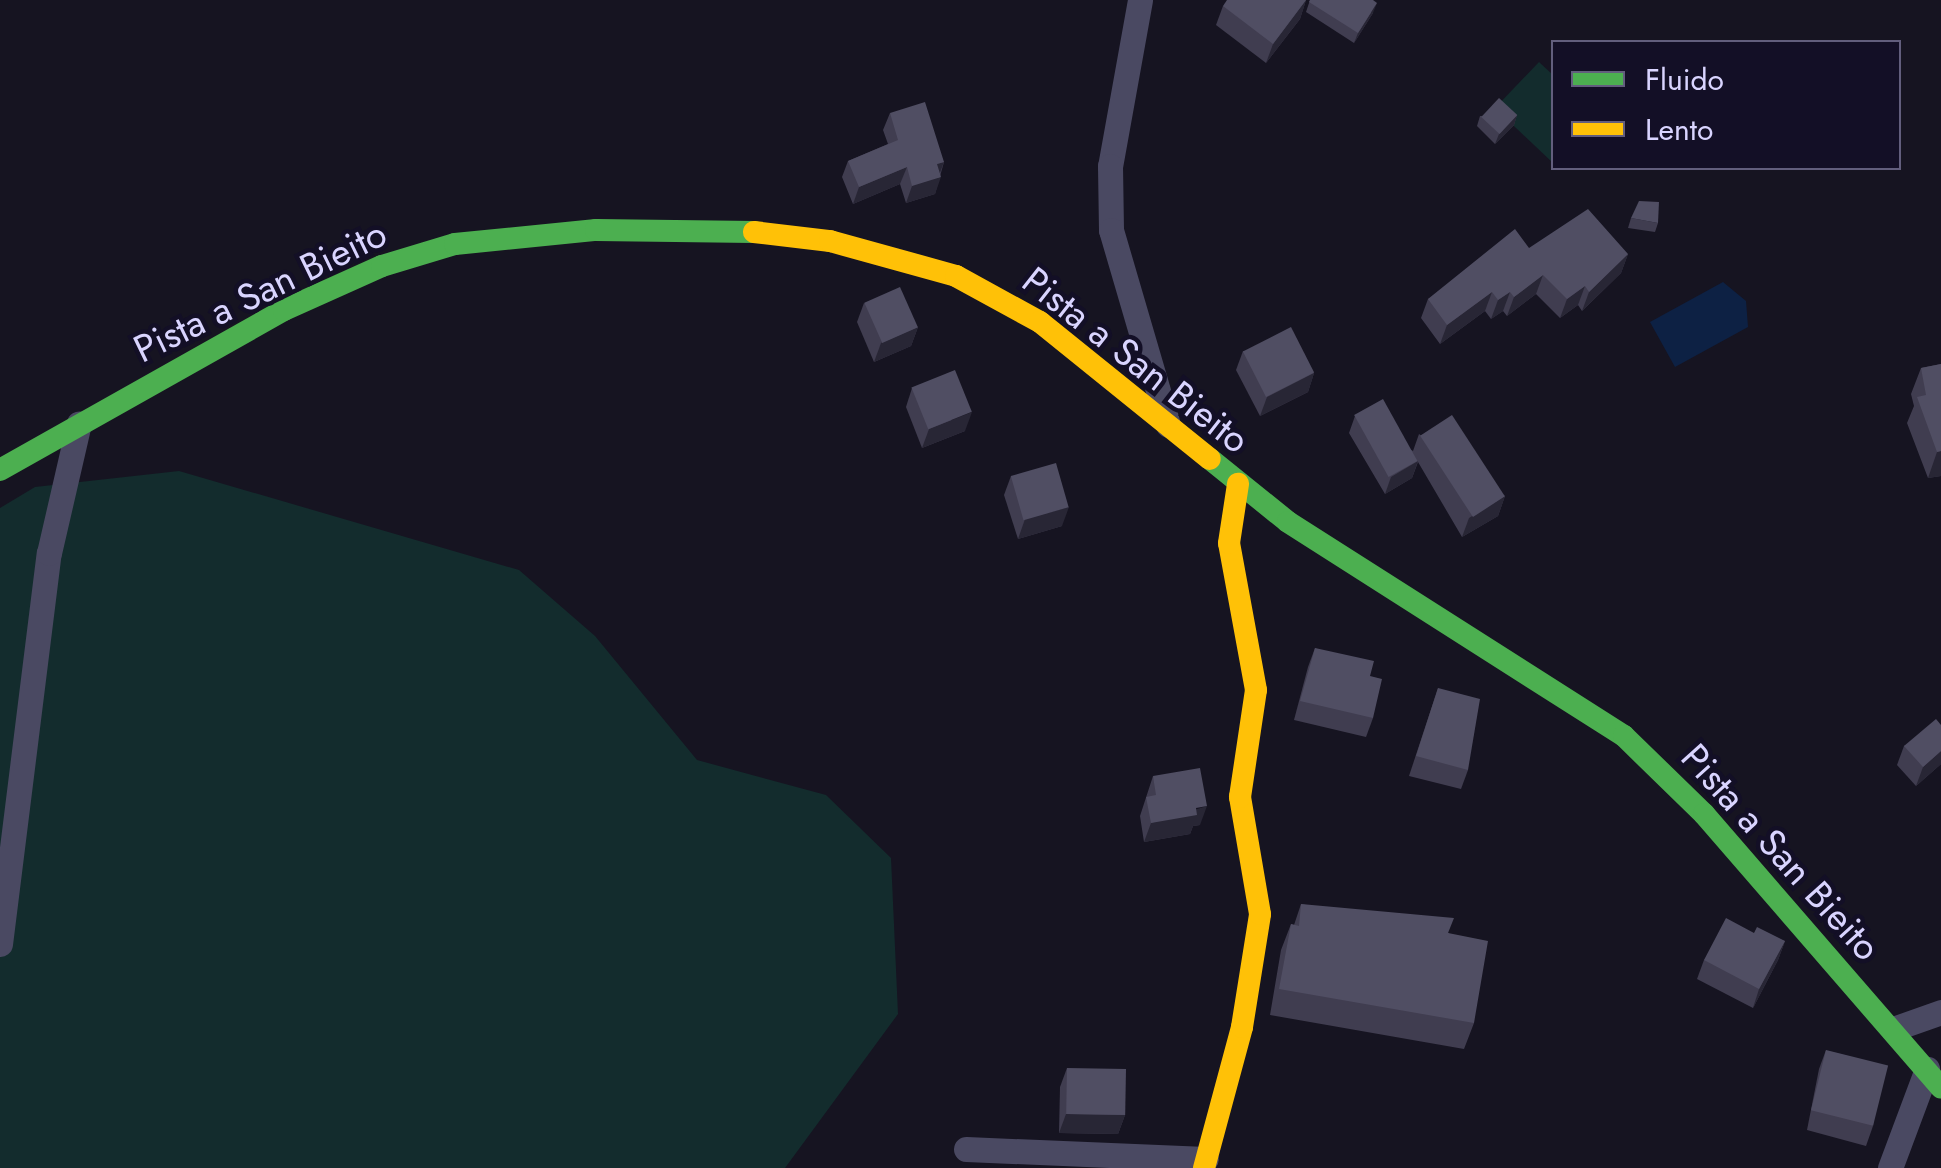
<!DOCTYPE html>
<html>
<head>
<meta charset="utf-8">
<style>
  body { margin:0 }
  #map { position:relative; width:1941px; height:1168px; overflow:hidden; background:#161421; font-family:Jost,sans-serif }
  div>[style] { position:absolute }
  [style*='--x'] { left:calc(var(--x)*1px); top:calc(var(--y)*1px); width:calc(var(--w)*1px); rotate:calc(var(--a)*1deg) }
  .green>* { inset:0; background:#132c2d }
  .water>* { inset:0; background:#0d2144 }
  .street>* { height:25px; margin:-12.5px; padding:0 12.5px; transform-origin:12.5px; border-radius:12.5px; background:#4a4962 }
  .fast>* { height:22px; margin:-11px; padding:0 11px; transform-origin:11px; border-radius:11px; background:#4caf50 }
  .slow>* { height:22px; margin:-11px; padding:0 11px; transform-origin:11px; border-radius:11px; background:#ffc107 }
  .wall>* { inset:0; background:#403d50 }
  .shaded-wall>* { inset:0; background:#282635 }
  .building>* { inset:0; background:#504e63; transform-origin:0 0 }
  span { translate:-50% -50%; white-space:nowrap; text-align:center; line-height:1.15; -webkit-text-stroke:9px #130f26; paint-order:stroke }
  .street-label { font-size:38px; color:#d9d4ff }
  .legend { position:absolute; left:1551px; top:40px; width:350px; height:130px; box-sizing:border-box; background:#130f26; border:2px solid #625e7d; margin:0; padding:12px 18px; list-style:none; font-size:30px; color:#d9d4ff }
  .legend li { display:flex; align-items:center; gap:20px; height:50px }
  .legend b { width:50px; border:2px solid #625e7d }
</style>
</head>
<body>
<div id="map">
  <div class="green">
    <i style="clip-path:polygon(1539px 62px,1553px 75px,1553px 163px,1495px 108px)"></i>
    <i style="clip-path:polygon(179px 471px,519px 570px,595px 636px,697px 760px,826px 795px,891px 858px,898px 1014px,785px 1168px,0 1168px,0 508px,35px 487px)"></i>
  </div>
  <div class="water">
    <i style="clip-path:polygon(1723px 282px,1746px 301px,1748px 327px,1675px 367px,1650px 322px)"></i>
  </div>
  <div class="street">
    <i style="--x:1140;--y:0;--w:169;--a:100.2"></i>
    <i style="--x:1110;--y:166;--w:64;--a:89.1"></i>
    <i style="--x:1111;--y:230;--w:203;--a:73.7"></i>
    <i style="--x:0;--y:944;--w:394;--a:-82.9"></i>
    <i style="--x:49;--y:553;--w:133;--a:-77"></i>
    <i style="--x:1893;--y:1029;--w:51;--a:-19.5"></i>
    <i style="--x:966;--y:1149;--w:240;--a:2.4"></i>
    <i style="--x:1890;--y:1168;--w:106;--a:-69.5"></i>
  </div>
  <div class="fast">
    <i style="--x:1210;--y:459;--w:100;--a:38.9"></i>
    <i style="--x:1288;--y:522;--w:398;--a:32.5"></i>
    <i style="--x:1624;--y:736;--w:112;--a:44.3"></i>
    <i style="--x:1704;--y:814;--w:362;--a:49.1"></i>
    <i style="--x:0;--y:470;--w:326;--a:-29.4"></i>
    <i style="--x:284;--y:310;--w:107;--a:-24.2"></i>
    <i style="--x:382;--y:266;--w:76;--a:-16.8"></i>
    <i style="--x:455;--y:244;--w:142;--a:-5.7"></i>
    <i style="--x:596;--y:230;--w:158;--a:0.7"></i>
  </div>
  <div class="slow">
    <i style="--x:754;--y:232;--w:77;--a:6.8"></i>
    <i style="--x:830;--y:241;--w:131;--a:15.5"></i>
    <i style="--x:956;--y:276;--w:96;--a:28.7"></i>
    <i style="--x:1040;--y:322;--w:218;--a:38.9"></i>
    <i style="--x:1204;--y:1168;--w:146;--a:-74.9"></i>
    <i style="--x:1242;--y:1027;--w:114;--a:-80.9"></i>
    <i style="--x:1260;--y:914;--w:119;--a:-99.7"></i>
    <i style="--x:1240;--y:797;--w:108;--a:-81.5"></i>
    <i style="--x:1256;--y:690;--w:149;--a:-100.4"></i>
    <i style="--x:1229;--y:543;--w:60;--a:-81.3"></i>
  </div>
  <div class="wall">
    <i style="clip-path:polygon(1306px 0,1300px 19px,1266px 63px,1216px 25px,1223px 6px)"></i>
    <i style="clip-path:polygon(1310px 0,1373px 13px,1354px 43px,1306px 12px)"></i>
    <i style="clip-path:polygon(890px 113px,944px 162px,935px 194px,906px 203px,900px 184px,853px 204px,842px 177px,848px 161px,888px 144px,883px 130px)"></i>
    <i style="clip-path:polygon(1517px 115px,1514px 125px,1495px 144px,1477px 126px,1480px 116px)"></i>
    <i style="clip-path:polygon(1631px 218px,1658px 223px,1655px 232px,1628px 228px)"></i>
    <i style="clip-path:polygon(1529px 248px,1628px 254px,1621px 273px,1582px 311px,1578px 305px,1560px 318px,1536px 294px,1507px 316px,1503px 311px,1491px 319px,1485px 311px,1440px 344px,1421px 318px,1428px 299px)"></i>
    <i style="clip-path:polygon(864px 303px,918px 327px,911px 346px,874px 362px,857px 322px)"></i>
    <i style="clip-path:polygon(1243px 351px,1314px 373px,1308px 392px,1260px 416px,1236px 370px)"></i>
    <i style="clip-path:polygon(1941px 364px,1941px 476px,1928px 478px,1907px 423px,1914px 406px,1911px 394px,1921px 368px)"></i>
    <i style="clip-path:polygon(912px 388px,965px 431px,922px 448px,906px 407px)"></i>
    <i style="clip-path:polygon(1355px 416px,1413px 451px,1419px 434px,1505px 496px,1498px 516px,1462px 537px,1418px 462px,1412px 478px,1385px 494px,1349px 433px)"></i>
    <i style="clip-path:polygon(1011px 476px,1062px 526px,1018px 539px,1004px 495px)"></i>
    <i style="clip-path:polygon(1315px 648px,1370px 676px,1373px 718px,1366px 737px,1294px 720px,1308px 667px)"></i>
    <i style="clip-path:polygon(1438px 688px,1468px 770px,1461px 789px,1409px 776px)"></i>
    <i style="clip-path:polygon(1941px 725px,1941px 764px,1916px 786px,1897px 765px,1904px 746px)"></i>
    <i style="clip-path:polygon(1153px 776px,1200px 825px,1193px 826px,1190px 834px,1144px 842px,1140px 816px)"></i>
    <i style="clip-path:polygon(1301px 904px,1449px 933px,1474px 1023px,1464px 1049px,1270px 1015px,1281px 950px,1291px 924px,1294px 925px)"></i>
    <i style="clip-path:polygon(1754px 933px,1785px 941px,1778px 960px,1753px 1008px,1697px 979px,1704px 960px)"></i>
    <i style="clip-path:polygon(1826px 1050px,1873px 1126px,1866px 1146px,1807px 1130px,1819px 1069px)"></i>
    <i style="clip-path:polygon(1067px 1068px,1125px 1115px,1118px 1134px,1059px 1133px,1060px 1087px)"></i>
  </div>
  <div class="shaded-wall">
    <i style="clip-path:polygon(1306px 0,1300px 19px,1266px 63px,1273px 44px)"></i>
    <i style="clip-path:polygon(1377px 3px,1373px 13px,1354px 43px,1358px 33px)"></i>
    <i style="clip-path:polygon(1517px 115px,1514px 125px,1495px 144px,1499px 134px)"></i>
    <i style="clip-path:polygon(944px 162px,938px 178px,941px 177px,935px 194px,906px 203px,912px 186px,937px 164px)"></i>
    <i style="clip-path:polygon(907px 167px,900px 184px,853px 204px,859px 187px)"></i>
    <i style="clip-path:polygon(1628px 254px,1621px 273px,1582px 311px,1589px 292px)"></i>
    <i style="clip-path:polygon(1543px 275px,1536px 294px,1507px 316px,1514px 297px)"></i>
    <i style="clip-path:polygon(1585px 286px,1578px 305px,1560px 318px,1567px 299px)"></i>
    <i style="clip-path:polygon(1492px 292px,1485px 311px,1440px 344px,1447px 325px)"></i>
    <i style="clip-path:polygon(1510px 292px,1503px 311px,1491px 319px,1498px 300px)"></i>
    <i style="clip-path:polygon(918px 327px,911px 346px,874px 362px,881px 343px)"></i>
    <i style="clip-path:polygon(1314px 373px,1308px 392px,1260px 416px,1267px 397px)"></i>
    <i style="clip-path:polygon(972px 412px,965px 431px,922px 448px,929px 429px)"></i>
    <i style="clip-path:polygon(1941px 451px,1941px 476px,1928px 478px,1937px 452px)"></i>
    <i style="clip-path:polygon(1418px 461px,1412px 478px,1385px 494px,1391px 477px)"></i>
    <i style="clip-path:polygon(1505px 496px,1498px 516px,1462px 537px,1469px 518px)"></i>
    <i style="clip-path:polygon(1069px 507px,1062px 526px,1018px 539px,1025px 519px)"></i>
    <i style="clip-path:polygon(1941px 751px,1941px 764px,1916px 786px,1923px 767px)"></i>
    <i style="clip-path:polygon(1207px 806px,1200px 825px,1193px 826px,1190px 834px,1144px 842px,1151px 823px)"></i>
    <i style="clip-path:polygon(1785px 941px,1778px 960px,1753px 1008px,1759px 989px)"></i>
    <i style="clip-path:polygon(1066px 1114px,1125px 1115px,1118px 1134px,1059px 1133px)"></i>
  </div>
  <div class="building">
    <i style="clip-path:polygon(1227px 0,1306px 0,1273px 44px,1223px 6px)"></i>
    <i style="clip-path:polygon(1310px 0,1373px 0,1377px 3px,1358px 33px,1309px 2px)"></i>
    <i style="left:1499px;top:98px;width:25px;height:26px;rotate:43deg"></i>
    <i style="clip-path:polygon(925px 102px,944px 162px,937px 164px,941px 177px,912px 186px,907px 167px,859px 187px,848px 161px,898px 140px,890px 113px)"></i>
    <i style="clip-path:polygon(1639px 201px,1659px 202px,1658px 223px,1631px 218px)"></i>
    <i style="clip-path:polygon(1588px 209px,1628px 254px,1589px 292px,1585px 286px,1567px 299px,1543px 275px,1514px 297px,1510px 292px,1498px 300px,1492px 292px,1447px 325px,1428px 299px,1515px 229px,1529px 248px)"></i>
    <i style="left:900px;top:287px;width:44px;height:39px;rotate:66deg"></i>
    <i style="left:1291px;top:327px;width:51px;height:54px;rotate:63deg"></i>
    <i style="clip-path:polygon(1941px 364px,1941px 451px,1937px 452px,1917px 397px,1926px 395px,1921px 368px)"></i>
    <i style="left:955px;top:370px;width:45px;height:47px;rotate:68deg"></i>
    <i style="left:1383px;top:399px;width:71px;height:33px;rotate:61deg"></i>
    <i style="left:1452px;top:415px;width:97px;height:38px;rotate:57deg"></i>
    <i style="left:1056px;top:463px;width:46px;height:47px;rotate:74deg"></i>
    <i style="clip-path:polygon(1315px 648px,1374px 661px,1370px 676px,1382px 679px,1373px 718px,1300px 701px)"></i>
    <i style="clip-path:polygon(1438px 688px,1480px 699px,1468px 770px,1416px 756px)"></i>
    <i style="clip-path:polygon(1936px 719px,1941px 725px,1941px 751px,1923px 767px,1904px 746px)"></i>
    <i style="clip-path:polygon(1200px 768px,1207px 806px,1196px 808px,1197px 815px,1151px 823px,1146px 797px,1156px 795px,1153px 776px)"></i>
    <i style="clip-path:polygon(1301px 904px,1454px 918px,1448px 933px,1488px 941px,1474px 1023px,1279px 989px,1291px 924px,1299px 926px)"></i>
    <i style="clip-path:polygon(1726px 918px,1754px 933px,1757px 927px,1785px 941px,1759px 989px,1704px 960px)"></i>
    <i style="left:1826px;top:1050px;width:64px;height:62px;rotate:14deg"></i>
    <i style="left:1067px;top:1068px;width:59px;height:46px;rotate:1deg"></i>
  </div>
  <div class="street-label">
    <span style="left:260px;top:291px;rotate:-26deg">Pista a San Bieito</span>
    <span style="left:1136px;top:360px;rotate:38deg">Pista a San Bieito</span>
    <span style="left:1781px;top:852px;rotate:48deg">Pista a San Bieito</span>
  </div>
  <ul class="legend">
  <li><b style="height:12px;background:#4caf50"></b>Fluido</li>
  <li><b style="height:12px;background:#ffc107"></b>Lento</li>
  </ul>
</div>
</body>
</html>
